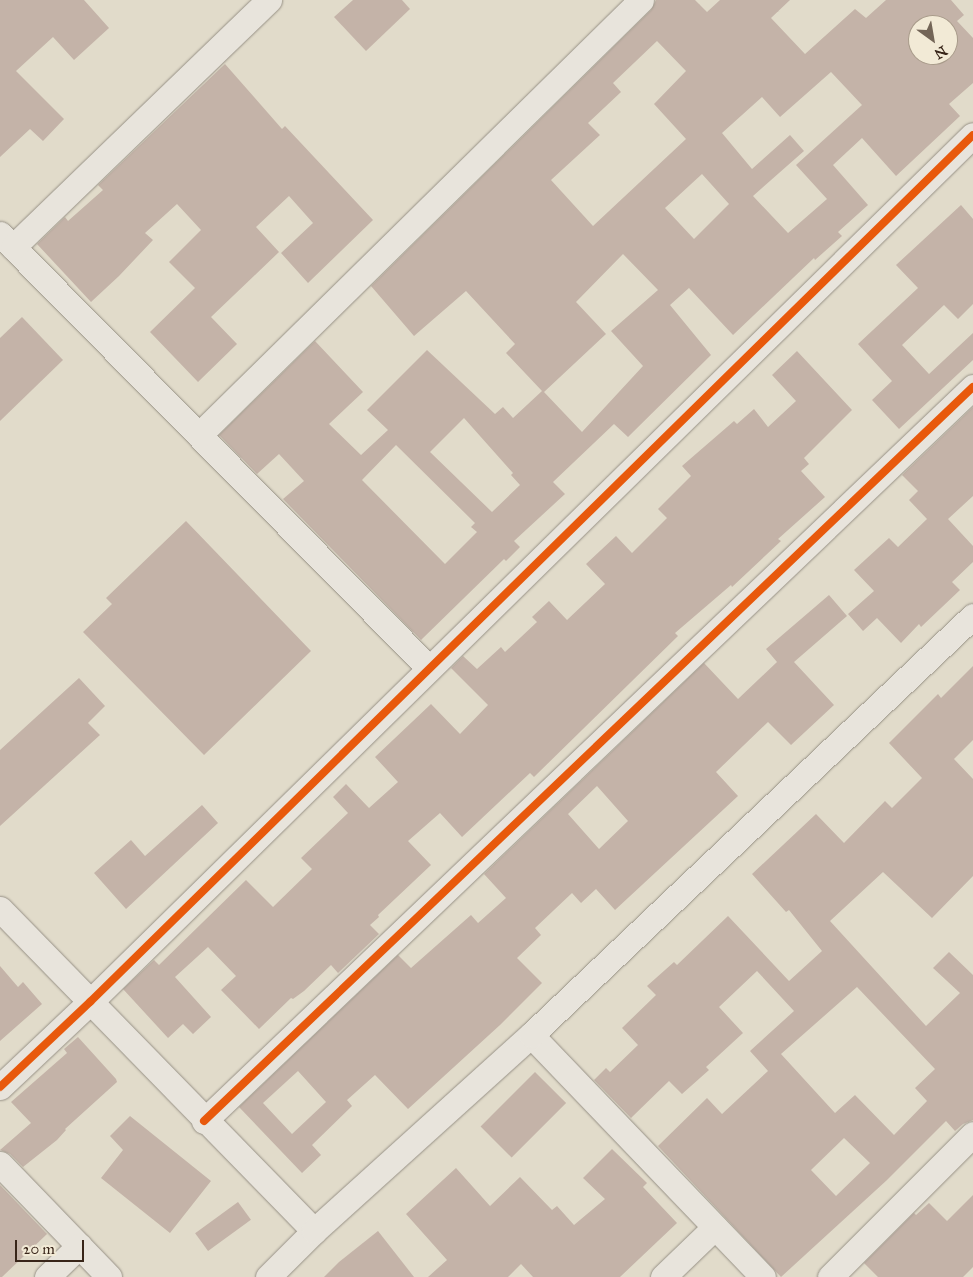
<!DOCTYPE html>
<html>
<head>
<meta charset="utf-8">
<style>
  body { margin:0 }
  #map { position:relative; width:973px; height:1277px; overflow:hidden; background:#e1dbca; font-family:"IM FELL Great Primer",serif }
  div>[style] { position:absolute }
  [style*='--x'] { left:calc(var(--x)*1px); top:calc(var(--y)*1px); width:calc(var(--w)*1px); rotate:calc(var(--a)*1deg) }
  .building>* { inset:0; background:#c4b3a8; transform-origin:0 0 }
  .roads { filter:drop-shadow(0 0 1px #979186) drop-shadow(0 0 1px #979186) }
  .street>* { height:25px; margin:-12.5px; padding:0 12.5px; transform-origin:12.5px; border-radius:12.5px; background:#e8e4dc }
  .cycleway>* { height:8px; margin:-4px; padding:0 4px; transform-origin:4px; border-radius:4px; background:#e8590c }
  span { translate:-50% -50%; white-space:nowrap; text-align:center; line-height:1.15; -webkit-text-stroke:4.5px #f2ead6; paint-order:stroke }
  .north { position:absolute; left:908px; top:15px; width:50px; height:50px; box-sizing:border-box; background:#f2ead6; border:1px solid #a89b8a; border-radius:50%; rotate:148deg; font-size:14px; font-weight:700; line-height:20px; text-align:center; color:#382519 }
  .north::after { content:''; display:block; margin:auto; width:18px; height:22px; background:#736557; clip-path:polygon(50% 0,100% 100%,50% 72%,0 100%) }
  .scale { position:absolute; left:15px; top:1240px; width:69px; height:22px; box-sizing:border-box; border:2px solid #382519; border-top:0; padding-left:6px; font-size:15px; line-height:18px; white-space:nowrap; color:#382519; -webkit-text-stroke:4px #f2ead6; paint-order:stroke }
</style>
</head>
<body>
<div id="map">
  <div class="building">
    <i style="clip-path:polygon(0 0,84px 0,109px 28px,74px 60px,53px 37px,16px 71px,64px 119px,43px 141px,30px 129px,0 157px)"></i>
    <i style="clip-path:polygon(353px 0,402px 0,410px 9px,366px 51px,334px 17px)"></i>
    <i style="clip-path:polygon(evenodd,656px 0,695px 0,707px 12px,720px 0,790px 0,771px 18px,805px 54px,855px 9px,866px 18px,886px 0,951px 0,964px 15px,957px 21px,973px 38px,973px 83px,949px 104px,960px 116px,896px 176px,862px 138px,833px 165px,868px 205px,838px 232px,842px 236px,815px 260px,814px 258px,733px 335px,689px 288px,670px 305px,711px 355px,628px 437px,614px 424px,553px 482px,565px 494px,514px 541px,520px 547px,506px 561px,504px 559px,421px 640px,283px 499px,304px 481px,279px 454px,257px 474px,219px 435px,315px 341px,363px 392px,329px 424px,361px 455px,388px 430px,367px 410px,427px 350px,495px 414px,503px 407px,513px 418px,542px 391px,506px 353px,515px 344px,466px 291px,414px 336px,371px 286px,651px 10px,656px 0,918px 25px,948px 25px,948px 55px,918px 55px,918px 25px,656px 0,657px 41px,686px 71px,654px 104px,686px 139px,593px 226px,551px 180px,600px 135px,588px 123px,621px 92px,613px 83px,657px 41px,656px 0,831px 72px,862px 105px,796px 165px,827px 199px,788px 233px,753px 196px,804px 151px,790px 135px,752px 169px,722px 133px,762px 97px,780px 117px,831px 72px,656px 0,702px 174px,729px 204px,694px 239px,665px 208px,702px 174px,656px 0,623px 254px,658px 290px,611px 331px,643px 366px,582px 432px,544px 392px,606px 334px,576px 302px,623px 254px,656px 0,464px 418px,513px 473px,511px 475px,520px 485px,492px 512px,430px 452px,464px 418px,656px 0,396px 445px,475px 523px,471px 527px,477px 532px,445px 564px,362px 480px,396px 445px)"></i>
    <i style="clip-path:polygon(225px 64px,282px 129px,285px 126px,373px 220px,308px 283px,281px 253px,313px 223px,289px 196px,256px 227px,279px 252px,211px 317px,237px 344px,198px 382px,150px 332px,195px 288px,169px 262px,201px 230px,177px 204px,145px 233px,153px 240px,119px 276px,91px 302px,37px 244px,65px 217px,68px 221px,103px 190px,98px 185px)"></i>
    <i style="clip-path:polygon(961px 205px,973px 219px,973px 304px,958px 319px,944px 305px,902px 345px,929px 374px,973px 333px,973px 360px,899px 429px,872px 400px,892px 381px,858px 344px,918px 288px,896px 265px)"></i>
    <i style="clip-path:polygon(22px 317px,63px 360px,0 421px,0 338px)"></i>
    <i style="clip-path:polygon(797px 351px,852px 410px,804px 458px,809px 464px,801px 471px,825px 497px,778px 539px,781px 541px,732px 587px,731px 585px,675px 633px,678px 636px,534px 777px,530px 773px,462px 837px,440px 813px,408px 841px,431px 865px,378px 915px,379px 917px,370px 925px,379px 934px,338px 973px,331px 965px,304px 991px,293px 999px,291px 998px,259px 1029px,221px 990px,236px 976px,208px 947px,175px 977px,211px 1017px,193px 1034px,183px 1024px,168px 1038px,123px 989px,154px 960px,159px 965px,246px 880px,273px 907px,312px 869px,301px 858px,348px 813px,333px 797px,346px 784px,369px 808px,398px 782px,375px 757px,431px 704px,460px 734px,488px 705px,451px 668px,463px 656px,477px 669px,501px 647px,505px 652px,537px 622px,532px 617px,549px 601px,567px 620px,605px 584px,586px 564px,616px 536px,632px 553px,667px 518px,658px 509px,691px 476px,682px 466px,734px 421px,737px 424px,754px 409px,768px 427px,796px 401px,772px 375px)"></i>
    <i style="clip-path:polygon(973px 407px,973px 496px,948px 519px,973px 546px,973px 562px,952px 582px,960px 590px,921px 627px,919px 624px,901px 643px,877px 618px,863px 631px,848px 614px,874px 591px,854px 570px,889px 538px,898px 547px,927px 519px,909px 500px,918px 491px,902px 475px)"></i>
    <i style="clip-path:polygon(186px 521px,311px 651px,204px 755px,83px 632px,112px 604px,106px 598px)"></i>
    <i style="clip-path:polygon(evenodd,829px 595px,847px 616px,794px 662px,834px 705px,791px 745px,768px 722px,716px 772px,738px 796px,615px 910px,596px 889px,581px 903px,572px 893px,535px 928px,541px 935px,517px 958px,542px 983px,500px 1025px,408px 1109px,375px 1075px,347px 1100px,352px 1106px,312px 1145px,321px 1155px,302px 1173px,239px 1107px,398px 955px,411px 968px,471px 915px,478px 923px,506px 898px,484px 874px,704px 663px,738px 699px,777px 662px,766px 649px,829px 595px,597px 786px,628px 821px,599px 849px,568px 814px,597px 786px,829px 595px,298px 1071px,326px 1102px,292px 1134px,263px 1103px,298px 1071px)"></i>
    <i style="clip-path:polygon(evenodd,973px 666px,973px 740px,954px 759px,973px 779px,973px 876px,932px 918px,883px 872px,830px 921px,926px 1026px,960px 993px,933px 968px,949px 952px,973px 975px,973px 1120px,963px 1124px,955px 1131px,946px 1121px,887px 1180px,781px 1277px,658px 1146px,707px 1098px,722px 1114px,768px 1071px,750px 1051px,794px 1011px,757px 971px,719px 1007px,743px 1033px,706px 1067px,709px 1070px,682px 1094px,669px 1081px,631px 1118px,594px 1080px,606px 1068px,610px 1072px,638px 1045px,622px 1028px,656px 995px,647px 986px,674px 962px,677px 965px,728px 916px,789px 981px,822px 951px,789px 910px,786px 912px,752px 874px,816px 814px,844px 843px,885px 801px,892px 808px,922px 778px,889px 743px,938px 694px,941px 698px,973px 666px,857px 987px,935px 1069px,915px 1088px,927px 1101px,894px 1135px,855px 1095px,835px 1113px,781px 1054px,857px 987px,973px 666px,844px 1138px,870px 1163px,836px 1196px,811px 1170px,844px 1138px)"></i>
    <i style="clip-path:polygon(79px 678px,105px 706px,88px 723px,100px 735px,0 826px,0 750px)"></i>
    <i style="clip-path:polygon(202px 805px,218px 823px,126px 909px,94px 873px,131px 840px,145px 856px)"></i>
    <i style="clip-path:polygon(0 966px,18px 987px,23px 982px,42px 1004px,0 1041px)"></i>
    <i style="clip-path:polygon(78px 1037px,116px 1079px,117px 1082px,65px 1129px,66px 1130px,57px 1140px,23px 1167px,10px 1154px,0 1150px,31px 1123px,11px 1102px,67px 1053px,64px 1049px)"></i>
    <i style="left:535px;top:1072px;width:44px;height:77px;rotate:45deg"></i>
    <i style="clip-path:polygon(130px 1116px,211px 1181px,170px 1233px,101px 1178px,123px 1150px,110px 1136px)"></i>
    <i style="clip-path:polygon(612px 1149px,647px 1183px,643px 1187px,677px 1223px,620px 1277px,533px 1277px,521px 1264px,508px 1277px,428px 1277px,447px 1260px,406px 1214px,456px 1168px,490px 1206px,520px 1177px,552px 1210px,557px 1206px,574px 1225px,605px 1199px,583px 1178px)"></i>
    <i style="clip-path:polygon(0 1185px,47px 1234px,2px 1277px,0 1277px)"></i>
    <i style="clip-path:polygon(973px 1195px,973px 1267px,963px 1277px,878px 1277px,864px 1263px,914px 1213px,916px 1215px,929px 1203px,947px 1221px)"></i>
    <i style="left:238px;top:1202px;width:22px;height:53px;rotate:54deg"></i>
    <i style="clip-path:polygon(378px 1231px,414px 1277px,324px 1277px,339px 1262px)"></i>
  </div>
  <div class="roads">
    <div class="street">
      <i style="--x:0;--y:234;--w:610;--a:45.33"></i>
      <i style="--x:13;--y:247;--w:356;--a:-44"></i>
      <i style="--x:199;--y:435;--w:620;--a:-44.54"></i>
      <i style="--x:0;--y:909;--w:450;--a:45.7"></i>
      <i style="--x:531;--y:1035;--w:335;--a:46.2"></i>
      <i style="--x:0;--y:1087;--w:124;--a:-43.4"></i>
      <i style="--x:90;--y:1002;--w:1237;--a:-44.48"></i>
      <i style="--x:204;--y:1121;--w:1063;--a:-43.67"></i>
      <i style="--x:0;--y:1164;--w:157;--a:46"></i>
      <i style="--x:47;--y:1277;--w:45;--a:-44.1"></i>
      <i style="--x:268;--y:1277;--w:65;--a:-45"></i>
      <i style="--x:314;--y:1231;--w:292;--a:-42.1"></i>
      <i style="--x:531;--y:1035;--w:609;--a:-43.47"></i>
      <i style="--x:663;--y:1277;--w:72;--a:-43.9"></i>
      <i style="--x:830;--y:1277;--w:202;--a:-45"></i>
    </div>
  </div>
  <div class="cycleway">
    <i style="--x:0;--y:1087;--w:124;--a:-43.4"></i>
    <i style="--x:90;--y:1002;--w:1237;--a:-44.48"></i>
    <i style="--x:204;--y:1121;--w:1063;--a:-43.67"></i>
  </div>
  <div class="north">N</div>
  <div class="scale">20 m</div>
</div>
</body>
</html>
